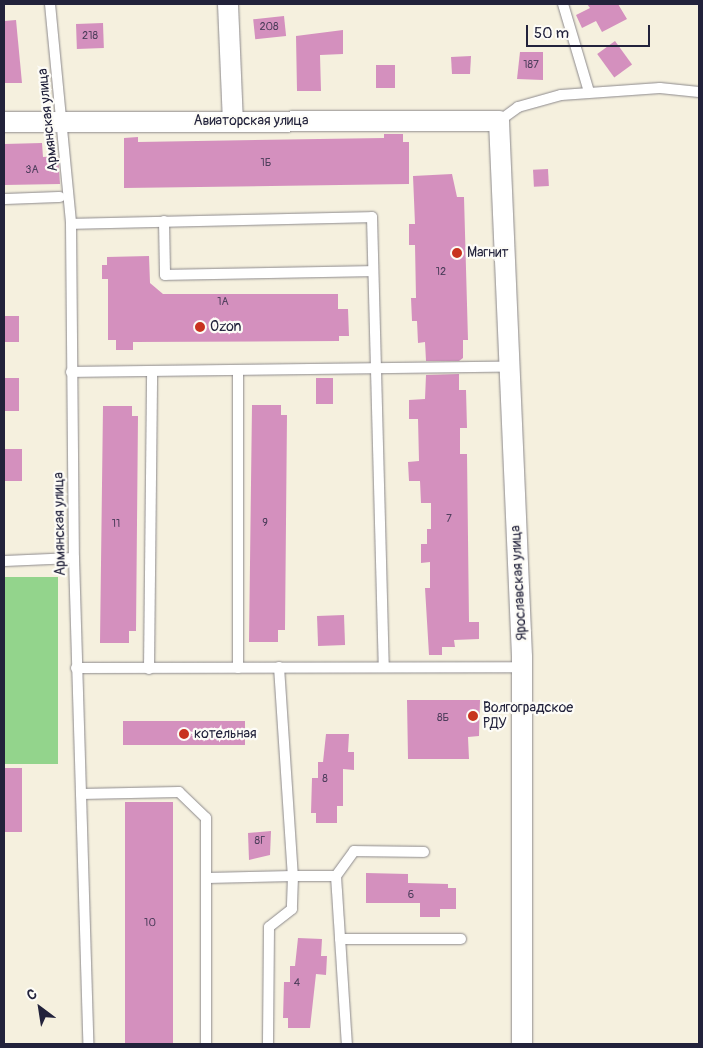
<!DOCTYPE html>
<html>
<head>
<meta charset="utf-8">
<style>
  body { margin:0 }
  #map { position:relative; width:703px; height:1048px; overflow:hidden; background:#f5f0de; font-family:Pangolin,sans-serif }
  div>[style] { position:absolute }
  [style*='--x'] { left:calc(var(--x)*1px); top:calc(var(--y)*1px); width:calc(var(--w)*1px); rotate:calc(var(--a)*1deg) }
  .green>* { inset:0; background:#93d48c; transform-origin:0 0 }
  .building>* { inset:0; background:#d490be; transform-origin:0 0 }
  .roads { filter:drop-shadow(0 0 1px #8c898c) drop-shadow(0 0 1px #8c898c) }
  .service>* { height:10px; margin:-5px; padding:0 5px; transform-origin:5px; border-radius:5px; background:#fff }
  .minor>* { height:20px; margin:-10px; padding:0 10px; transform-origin:10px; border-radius:10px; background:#fff }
  .dots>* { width:14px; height:14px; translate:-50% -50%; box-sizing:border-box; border:2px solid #fdfcf7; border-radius:50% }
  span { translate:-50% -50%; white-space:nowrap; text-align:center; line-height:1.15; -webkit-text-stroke:4.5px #fdfcf7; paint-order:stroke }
  .number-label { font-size:11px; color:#4e3e5c }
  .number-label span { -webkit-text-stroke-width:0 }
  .street-label { font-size:14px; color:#22223b }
  .poi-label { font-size:14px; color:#22223b }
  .left { translate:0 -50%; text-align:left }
  .frame { position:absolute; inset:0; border:5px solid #22223b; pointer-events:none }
  .north { position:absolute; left:15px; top:983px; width:50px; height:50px; -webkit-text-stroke:4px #fdfcf7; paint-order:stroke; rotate:329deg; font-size:14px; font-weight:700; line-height:20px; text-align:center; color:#22223b }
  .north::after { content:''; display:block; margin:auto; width:18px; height:22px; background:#22223b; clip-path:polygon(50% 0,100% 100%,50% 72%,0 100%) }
  .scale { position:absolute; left:526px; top:25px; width:124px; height:22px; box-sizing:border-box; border:2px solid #22223b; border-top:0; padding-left:6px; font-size:15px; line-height:18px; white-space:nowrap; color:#22223b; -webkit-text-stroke:4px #fdfcf7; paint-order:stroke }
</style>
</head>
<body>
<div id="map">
  <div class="green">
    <i style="left:58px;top:577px;width:187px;height:54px;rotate:90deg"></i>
  </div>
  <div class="building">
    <i style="clip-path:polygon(587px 4px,618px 4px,627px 19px,602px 32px,596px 21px,582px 28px,576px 15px,590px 8px)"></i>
    <i style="left:284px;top:16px;width:20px;height:31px;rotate:84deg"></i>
    <i style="clip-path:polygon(16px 20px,22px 83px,4px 83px,4px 21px)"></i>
    <i style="left:103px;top:23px;width:25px;height:27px;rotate:88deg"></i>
    <i style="clip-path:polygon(343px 30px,343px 54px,320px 55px,321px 91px,297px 91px,296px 36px)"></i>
    <i style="left:615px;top:41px;width:29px;height:22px;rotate:54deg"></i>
    <i style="clip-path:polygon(520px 52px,543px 52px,543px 80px,517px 79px)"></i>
    <i style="clip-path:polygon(471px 56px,470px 74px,452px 74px,451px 57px)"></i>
    <i style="left:376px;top:65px;width:19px;height:23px"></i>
    <i style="clip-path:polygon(384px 134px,403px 134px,403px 142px,409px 142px,409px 184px,124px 188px,124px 138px,138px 137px,138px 142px,384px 138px)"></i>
    <i style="clip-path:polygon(42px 143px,43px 157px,58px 156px,60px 184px,4px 185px,4px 144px)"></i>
    <i style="left:548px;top:169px;width:17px;height:15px;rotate:87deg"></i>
    <i style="clip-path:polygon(452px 174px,457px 197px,464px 197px,468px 340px,463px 340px,463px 358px,459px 361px,426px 361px,425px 342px,418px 343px,417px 321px,412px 321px,411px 298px,416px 298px,415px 245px,409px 245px,409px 224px,415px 224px,413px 176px)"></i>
    <i style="clip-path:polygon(149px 256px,150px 283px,163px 294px,338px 294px,338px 309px,348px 309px,349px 336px,339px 336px,339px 341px,133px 342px,133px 350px,116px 350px,116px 340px,108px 340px,108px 279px,102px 279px,102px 265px,107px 265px,107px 257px)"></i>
    <i style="left:4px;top:316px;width:15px;height:26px"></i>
    <i style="clip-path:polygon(459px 374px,459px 390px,466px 390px,467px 428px,460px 428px,460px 454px,467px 454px,469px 622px,479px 622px,479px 639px,454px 640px,455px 647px,442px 647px,442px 655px,429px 655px,425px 588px,430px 588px,430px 562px,421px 563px,421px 544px,427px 544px,427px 529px,431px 529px,431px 503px,421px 503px,420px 481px,409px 481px,408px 462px,419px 461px,418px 419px,409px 419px,409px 400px,425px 399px,426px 375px)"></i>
    <i style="left:4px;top:378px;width:15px;height:33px"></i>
    <i style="left:316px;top:378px;width:17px;height:26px"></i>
    <i style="clip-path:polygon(252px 405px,281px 405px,281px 415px,287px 415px,285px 630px,278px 630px,278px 642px,249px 642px)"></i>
    <i style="clip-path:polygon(103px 406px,132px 406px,132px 416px,138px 416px,136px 631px,129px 631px,129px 643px,100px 643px)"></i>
    <i style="left:4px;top:449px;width:18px;height:32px"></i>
    <i style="left:344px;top:615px;width:30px;height:27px;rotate:88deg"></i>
    <i style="clip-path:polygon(407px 700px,480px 700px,479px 736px,468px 737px,469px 759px,408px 759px)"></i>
    <i style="left:245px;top:721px;width:24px;height:122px;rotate:90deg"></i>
    <i style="clip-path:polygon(326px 734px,349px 734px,348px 752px,354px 752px,354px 770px,343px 769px,343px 806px,337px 806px,337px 823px,316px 823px,316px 813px,311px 813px,312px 778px,318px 778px,318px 762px,323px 762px)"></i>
    <i style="left:4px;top:768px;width:18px;height:64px"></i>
    <i style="left:125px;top:802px;width:48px;height:242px"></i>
    <i style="clip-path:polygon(271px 831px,270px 855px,249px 860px,248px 833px)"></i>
    <i style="clip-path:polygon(366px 873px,408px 874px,408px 883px,448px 884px,448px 888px,456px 888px,456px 909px,440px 909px,440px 917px,420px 917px,420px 903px,366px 903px)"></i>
    <i style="clip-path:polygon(298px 938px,322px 939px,321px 956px,327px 956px,326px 975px,316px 974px,310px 1028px,288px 1028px,288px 1018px,283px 1018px,284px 982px,290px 982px,290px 966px,295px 966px)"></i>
  </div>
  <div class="roads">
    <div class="service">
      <i style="--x:50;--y:4;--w:221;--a:84.5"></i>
      <i style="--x:71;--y:224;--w:334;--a:89.5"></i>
      <i style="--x:74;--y:558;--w:486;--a:88.3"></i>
      <i style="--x:563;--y:4;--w:92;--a:73.5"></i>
      <i style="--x:499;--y:121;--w:24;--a:-36"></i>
      <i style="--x:518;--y:107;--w:45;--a:-15.6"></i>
      <i style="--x:561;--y:95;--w:99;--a:-4"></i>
      <i style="--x:660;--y:88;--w:39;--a:6"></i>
      <i style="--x:4;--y:199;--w:56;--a:-2"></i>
      <i style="--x:164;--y:221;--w:54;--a:88.9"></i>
      <i style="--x:165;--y:275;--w:208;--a:-1.1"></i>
      <i style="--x:71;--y:224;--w:301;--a:-1.3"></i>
      <i style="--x:372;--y:217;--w:449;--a:88.5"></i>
      <i style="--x:71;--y:372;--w:438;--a:-0.7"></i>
      <i style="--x:4;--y:561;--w:70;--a:-2.5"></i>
      <i style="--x:279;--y:667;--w:209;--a:86.2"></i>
      <i style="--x:293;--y:876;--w:43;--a:0"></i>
      <i style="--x:336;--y:876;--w:31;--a:-54"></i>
      <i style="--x:354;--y:851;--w:70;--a:0.8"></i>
      <i style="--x:76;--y:668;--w:446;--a:-0.1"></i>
      <i style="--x:238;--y:668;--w:297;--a:-90"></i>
      <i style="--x:149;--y:669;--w:297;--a:-89.4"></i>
      <i style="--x:81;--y:794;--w:98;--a:-1.2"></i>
      <i style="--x:179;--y:792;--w:37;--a:44"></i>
      <i style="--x:206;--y:818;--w:226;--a:90"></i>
      <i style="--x:336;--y:876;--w:168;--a:86.3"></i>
      <i style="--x:207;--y:878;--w:86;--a:-1.3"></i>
      <i style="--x:293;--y:876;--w:33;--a:92"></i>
      <i style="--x:292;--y:909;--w:29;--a:142"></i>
      <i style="--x:269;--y:927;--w:117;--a:90.5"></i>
      <i style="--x:340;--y:939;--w:121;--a:0"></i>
    </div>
    <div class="minor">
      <i style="--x:228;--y:4;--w:117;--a:87.6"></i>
      <i style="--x:4;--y:122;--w:495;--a:-0.1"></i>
      <i style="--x:499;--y:121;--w:536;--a:87.54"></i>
      <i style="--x:522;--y:657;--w:387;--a:90"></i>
    </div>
  </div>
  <div class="dots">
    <i style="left:457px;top:253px;background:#c8321e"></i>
    <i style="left:200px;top:327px;background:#c8321e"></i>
    <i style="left:473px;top:716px;background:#c8321e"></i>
    <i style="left:184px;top:734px;background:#c8321e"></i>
  </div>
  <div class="number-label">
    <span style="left:269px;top:27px">208</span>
    <span style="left:90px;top:36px">218</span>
    <span style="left:531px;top:65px">187</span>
    <span style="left:266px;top:163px">1Б</span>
    <span style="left:32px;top:170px">3А</span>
    <span style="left:441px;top:272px">12</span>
    <span style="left:223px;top:302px">1А</span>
    <span style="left:449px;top:519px">7</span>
    <span style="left:265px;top:523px">9</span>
    <span style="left:116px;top:524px">11</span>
    <span style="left:443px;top:718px">8Б</span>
    <span style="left:325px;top:779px">8</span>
    <span style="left:260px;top:841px">8Г</span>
    <span style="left:411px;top:895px">6</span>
    <span style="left:150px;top:923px">10</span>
    <span style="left:297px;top:983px">4</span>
  </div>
  <div class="street-label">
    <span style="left:48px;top:120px;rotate:-96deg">Армянская улица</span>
    <span style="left:251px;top:121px">Авиаторская улица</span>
    <span style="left:60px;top:524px;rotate:-91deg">Армянская улица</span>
    <span style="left:519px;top:583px;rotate:-93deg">Ярославская улица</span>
  </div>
  <div class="poi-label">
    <span class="left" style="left:467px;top:253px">Магнит</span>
    <span class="left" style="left:210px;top:327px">Ozon</span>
    <span class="left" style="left:483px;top:716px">Волгоградское<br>РДУ</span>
    <span class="left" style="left:194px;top:734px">котельная</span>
  </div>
  <div class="frame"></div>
  <div class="north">С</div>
  <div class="scale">50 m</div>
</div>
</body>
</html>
